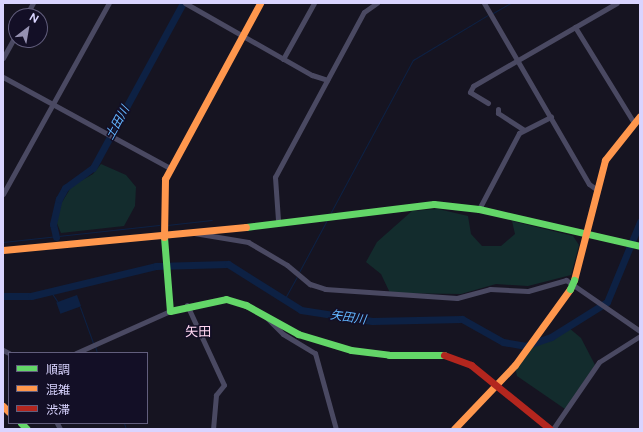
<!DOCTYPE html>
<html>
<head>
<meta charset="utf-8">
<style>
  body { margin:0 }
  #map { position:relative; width:643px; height:432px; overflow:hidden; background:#161421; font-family:Figtree,"Noto Sans JP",sans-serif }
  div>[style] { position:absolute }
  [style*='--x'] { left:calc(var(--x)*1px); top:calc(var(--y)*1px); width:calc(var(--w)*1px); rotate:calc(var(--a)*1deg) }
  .green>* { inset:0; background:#132c2d }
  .water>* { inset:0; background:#0d2144; transform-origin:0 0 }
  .stream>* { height:1px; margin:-0.5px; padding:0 0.5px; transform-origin:0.5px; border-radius:0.5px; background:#0d2144 }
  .river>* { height:7px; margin:-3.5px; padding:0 3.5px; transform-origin:3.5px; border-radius:3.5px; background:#0d2144 }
  .street>* { height:5px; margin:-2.5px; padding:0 2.5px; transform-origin:2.5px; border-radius:2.5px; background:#4a4962 }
  .fast>* { height:7px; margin:-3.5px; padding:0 3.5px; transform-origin:3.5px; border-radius:3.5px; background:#63d668 }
  .slow>* { height:7px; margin:-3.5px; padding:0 3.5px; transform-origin:3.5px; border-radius:3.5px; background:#ff974d }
  .jam>* { height:7px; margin:-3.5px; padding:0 3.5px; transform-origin:3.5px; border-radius:3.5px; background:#b3261e }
  .fast-bridge>* { height:7px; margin:-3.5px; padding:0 3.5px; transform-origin:3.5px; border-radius:3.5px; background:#63d668 }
  span { translate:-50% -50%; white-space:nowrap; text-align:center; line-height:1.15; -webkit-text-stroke:3px #130f26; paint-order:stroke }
  .water-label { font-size:12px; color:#62b6ff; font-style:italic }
  .quarter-label { font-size:13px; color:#ffd6f0 }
  .frame { position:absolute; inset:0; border:4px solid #d9d4ff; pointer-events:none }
  .legend { position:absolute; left:8px; top:352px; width:140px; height:72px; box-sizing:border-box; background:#130f26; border:1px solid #625e7d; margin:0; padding:5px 7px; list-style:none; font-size:12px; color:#d9d4ff }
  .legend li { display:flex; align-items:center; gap:8px; height:20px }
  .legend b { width:20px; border:1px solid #625e7d }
  .north { position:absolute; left:8px; top:8px; width:40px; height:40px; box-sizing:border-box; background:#130f26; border:1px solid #625e7d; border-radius:50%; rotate:31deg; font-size:11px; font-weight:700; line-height:16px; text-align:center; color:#d9d4ff }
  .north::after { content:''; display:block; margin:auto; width:14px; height:18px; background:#9591b1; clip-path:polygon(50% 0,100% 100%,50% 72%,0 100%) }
</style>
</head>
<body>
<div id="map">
  <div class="green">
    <i style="clip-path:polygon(101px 164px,126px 175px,136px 187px,135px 206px,124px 226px,61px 233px,56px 221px,59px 207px,72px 186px,93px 174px)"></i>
    <i style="clip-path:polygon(438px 209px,468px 216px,471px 234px,482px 246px,501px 246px,515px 234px,512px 221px,573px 236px,579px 245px,571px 275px,528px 286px,496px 284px,461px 294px,390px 293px,381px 274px,366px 262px,377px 242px,412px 211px)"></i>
    <i style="clip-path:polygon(569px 328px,581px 338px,595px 365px,565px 409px,517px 376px,515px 367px,534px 346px)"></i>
  </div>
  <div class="water">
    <i style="left:77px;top:295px;width:12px;height:22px;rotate:70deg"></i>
  </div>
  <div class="stream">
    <i style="--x:493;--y:13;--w:20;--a:-30"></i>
    <i style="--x:331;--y:212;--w:173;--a:-61.7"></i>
    <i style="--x:413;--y:60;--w:87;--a:-31"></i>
    <i style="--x:167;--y:225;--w:45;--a:-6.3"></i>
    <i style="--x:3;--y:242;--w:157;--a:-6.2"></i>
    <i style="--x:299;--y:272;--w:59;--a:-61.7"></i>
    <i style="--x:51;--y:292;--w:11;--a:56"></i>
    <i style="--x:284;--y:300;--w:26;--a:-61"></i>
    <i style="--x:80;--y:307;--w:38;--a:70"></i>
    <i style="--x:95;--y:346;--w:7;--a:74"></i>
    <i style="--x:124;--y:423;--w:6;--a:72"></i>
  </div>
  <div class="river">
    <i style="--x:56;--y:237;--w:13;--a:-103"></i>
    <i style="--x:53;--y:224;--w:26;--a:-77"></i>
    <i style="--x:59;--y:199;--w:13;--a:-61"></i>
    <i style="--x:65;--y:188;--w:34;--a:-36"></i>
    <i style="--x:93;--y:168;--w:188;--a:-61.4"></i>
    <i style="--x:3;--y:296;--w:28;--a:0"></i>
    <i style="--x:31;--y:296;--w:129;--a:-13.5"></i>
    <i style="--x:156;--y:266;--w:72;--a:-1.6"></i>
    <i style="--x:228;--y:264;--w:86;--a:32.2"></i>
    <i style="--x:301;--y:310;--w:72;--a:8.8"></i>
    <i style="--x:372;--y:321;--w:90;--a:-1.3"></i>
    <i style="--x:462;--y:319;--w:47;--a:29.3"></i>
    <i style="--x:503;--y:342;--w:22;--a:10"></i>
    <i style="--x:525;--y:346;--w:28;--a:-19"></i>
    <i style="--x:551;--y:337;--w:66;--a:-32"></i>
    <i style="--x:607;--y:302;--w:87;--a:-67.6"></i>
  </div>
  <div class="street">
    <i style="--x:185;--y:3;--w:146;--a:29.6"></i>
    <i style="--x:312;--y:75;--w:16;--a:18"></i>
    <i style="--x:484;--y:3;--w:209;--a:59.9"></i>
    <i style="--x:589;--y:184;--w:9;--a:36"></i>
    <i style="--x:26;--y:16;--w:15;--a:-62"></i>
    <i style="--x:575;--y:27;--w:113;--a:58.4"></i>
    <i style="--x:3;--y:58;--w:26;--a:-61"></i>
    <i style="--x:283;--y:59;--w:64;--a:-61"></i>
    <i style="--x:3;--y:77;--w:190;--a:28.6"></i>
    <i style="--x:488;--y:103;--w:21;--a:-149"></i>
    <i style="--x:470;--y:92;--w:7;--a:-63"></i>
    <i style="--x:473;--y:86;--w:166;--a:-30"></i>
    <i style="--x:498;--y:109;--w:4;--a:90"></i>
    <i style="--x:498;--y:113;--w:30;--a:33"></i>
    <i style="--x:3;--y:194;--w:218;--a:-61"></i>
    <i style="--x:479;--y:209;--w:86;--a:-62.2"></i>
    <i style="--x:519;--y:133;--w:36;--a:-27"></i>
    <i style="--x:278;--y:220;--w:43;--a:-94"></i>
    <i style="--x:275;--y:177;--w:187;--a:-61.7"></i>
    <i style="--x:364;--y:12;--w:16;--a:-35"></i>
    <i style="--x:194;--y:233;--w:55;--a:9.5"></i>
    <i style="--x:248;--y:242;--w:45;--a:30.5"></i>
    <i style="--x:287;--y:265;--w:30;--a:40"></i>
    <i style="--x:310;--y:284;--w:16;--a:18"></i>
    <i style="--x:325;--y:289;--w:132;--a:3.9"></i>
    <i style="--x:457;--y:298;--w:34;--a:-15"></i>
    <i style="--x:490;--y:289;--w:38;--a:3"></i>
    <i style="--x:528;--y:291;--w:40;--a:-16"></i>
    <i style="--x:566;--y:280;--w:90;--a:34.6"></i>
    <i style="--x:187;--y:305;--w:88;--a:65.2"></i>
    <i style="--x:224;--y:385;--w:13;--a:129"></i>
    <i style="--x:216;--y:395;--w:34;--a:95"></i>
    <i style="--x:266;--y:317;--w:24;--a:45"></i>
    <i style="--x:283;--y:334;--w:37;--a:31"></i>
    <i style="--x:315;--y:353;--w:79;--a:74.6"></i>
    <i style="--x:3;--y:350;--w:7;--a:27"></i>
    <i style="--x:76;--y:353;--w:103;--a:-24.1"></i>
    <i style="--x:57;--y:423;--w:7;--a:63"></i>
    <i style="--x:553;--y:429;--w:81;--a:-55.5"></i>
    <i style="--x:599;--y:362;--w:49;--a:-32.4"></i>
  </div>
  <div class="fast">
    <i style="--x:246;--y:227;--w:189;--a:-7"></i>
    <i style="--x:434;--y:204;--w:45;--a:6.3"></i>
    <i style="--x:479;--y:209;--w:165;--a:12.9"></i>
    <i style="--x:164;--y:237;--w:74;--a:85.4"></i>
    <i style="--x:170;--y:311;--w:57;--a:-12.1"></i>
    <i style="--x:226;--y:299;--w:21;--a:17"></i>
    <i style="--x:246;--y:305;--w:60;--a:29.1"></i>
    <i style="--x:298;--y:334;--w:55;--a:16.8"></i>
    <i style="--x:351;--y:350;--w:38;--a:7"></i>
    <i style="--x:389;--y:355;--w:55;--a:0"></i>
    <i style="--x:21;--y:423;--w:8;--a:45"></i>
  </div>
  <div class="slow">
    <i style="--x:164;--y:237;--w:58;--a:-89"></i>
    <i style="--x:165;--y:179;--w:200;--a:-61.6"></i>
    <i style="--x:3;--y:250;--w:244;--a:-5.4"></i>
    <i style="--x:574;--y:280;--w:124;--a:-75.5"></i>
    <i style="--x:605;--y:160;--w:56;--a:-51.5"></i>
    <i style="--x:3;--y:406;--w:8;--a:45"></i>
    <i style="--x:454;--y:429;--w:88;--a:-46.4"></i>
    <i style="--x:515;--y:365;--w:94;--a:-54.1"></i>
  </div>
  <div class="jam">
    <i style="--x:444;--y:355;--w:29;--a:20"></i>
    <i style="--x:471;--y:365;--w:102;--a:39"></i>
  </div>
  <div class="fast-bridge">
    <i style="--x:570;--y:289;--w:10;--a:-66"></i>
  </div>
  <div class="water-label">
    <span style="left:118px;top:123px;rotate:-61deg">土田川</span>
    <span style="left:348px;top:318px;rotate:8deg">矢田川</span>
  </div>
  <div class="quarter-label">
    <span style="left:198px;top:332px">矢田</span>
  </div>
  <div class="frame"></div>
  <ul class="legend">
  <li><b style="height:5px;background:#63d668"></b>順調</li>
  <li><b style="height:5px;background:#ff974d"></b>混雑</li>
  <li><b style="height:5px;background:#b3261e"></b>渋滞</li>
  </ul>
  <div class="north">N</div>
</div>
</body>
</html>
